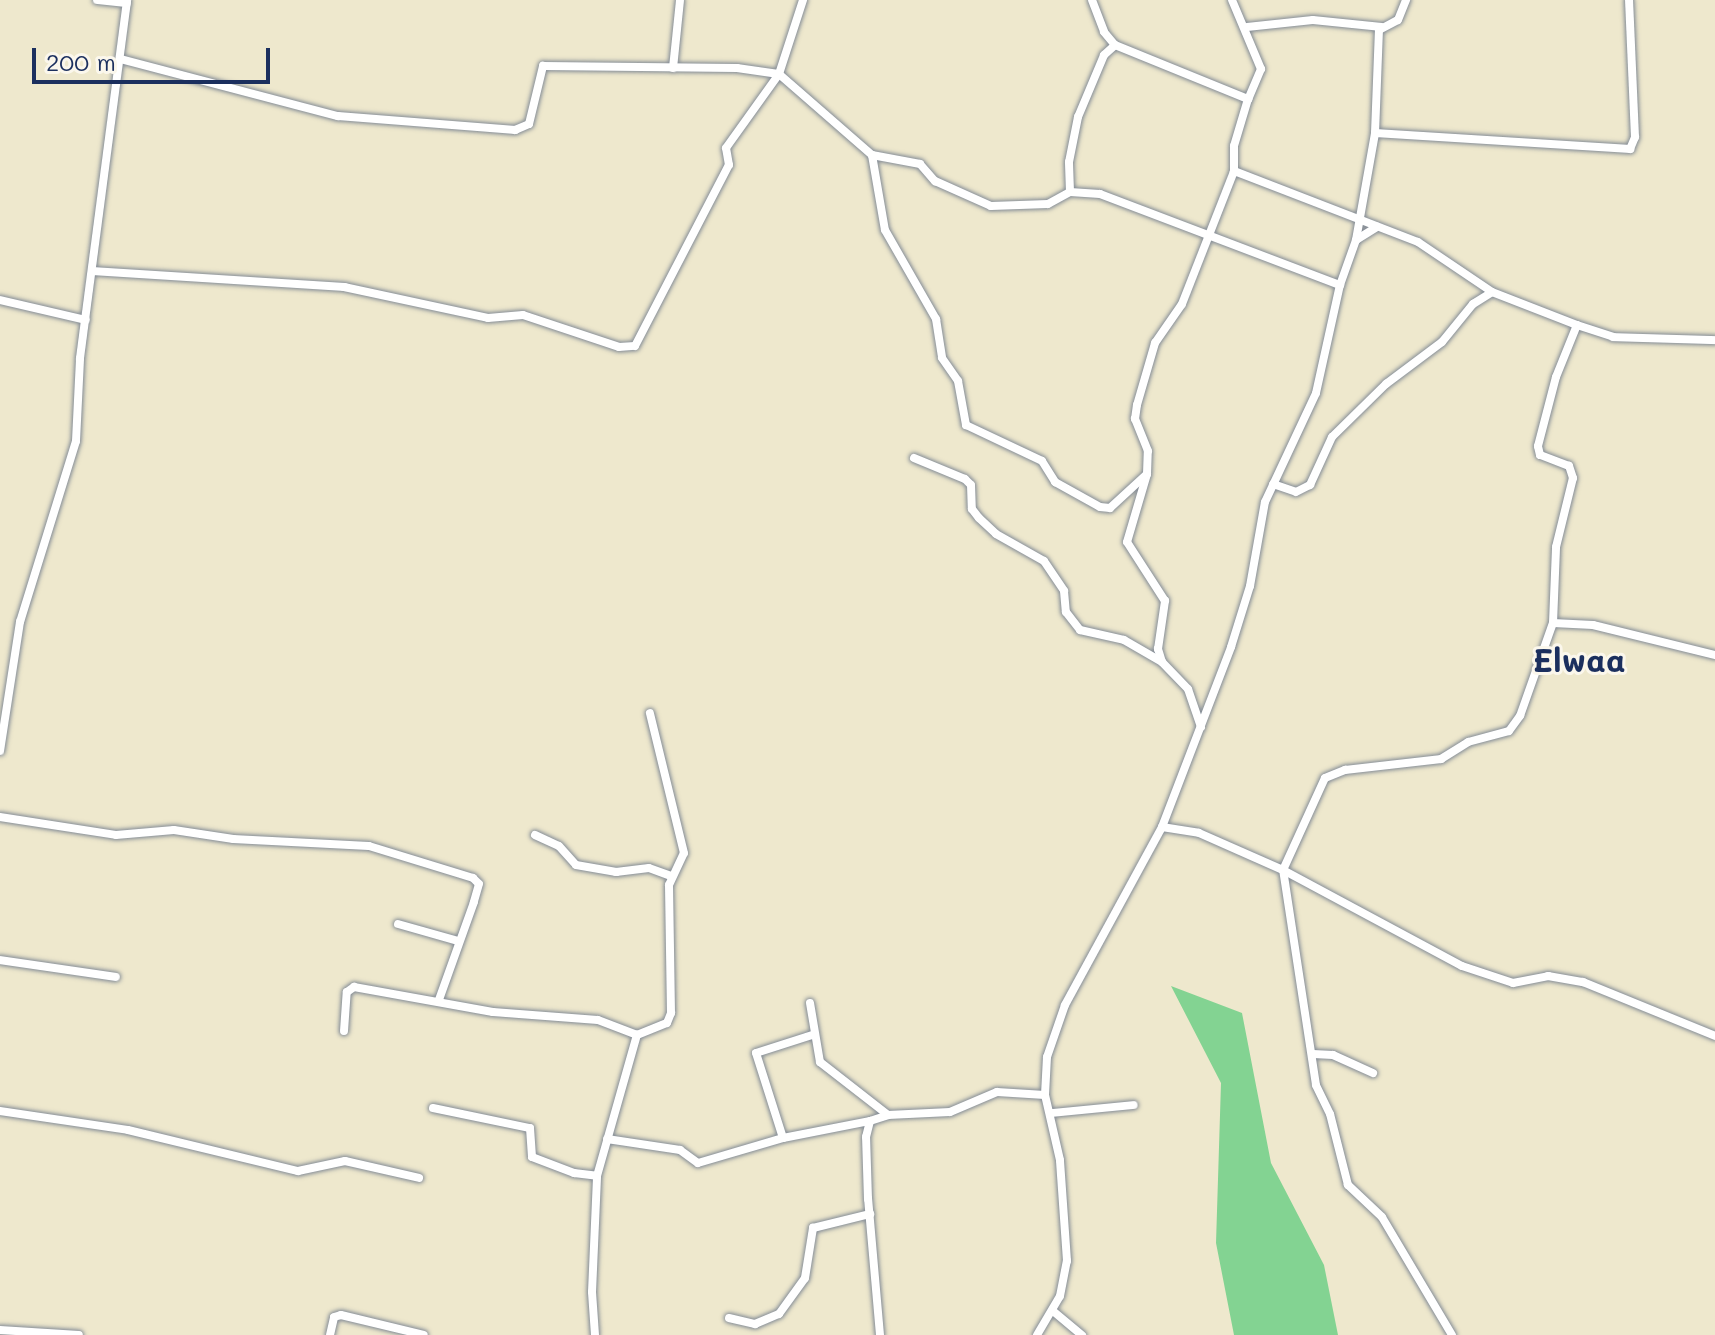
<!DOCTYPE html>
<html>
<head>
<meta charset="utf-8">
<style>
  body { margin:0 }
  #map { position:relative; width:1715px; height:1335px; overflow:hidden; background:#eee8cd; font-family:Mali,sans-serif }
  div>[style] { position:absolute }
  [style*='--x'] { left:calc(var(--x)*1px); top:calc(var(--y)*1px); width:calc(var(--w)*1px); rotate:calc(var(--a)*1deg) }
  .green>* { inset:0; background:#83d392 }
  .roads { filter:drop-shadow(0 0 2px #848c96) drop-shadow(0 0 2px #848c96) }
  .street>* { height:8px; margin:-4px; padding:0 4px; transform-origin:4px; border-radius:4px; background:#fff }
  span { translate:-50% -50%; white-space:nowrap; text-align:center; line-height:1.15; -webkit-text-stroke:6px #fbf7ec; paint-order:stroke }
  .quarter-label { font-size:32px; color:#1b2f5e; font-weight:700 }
  .scale { position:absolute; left:32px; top:48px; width:238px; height:36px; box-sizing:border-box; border:4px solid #1b2f5e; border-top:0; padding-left:10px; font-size:24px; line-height:28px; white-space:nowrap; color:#1b2f5e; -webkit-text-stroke:6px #fbf7ec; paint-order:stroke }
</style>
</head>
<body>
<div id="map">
  <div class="green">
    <i style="clip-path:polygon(1171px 986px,1242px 1013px,1271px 1163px,1324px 1265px,1338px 1335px,1234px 1335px,1216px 1243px,1221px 1083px)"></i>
  </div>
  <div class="roads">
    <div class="street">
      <i style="--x:97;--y:0;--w:30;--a:6"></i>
      <i style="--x:1092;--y:0;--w:34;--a:69"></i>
      <i style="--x:1104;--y:32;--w:17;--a:50"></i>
      <i style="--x:1115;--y:45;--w:144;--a:22.1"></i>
      <i style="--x:1248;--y:99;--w:49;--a:106.6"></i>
      <i style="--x:1234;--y:146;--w:25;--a:90"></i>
      <i style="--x:1234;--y:171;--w:197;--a:21.1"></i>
      <i style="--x:1418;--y:242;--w:89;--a:34"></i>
      <i style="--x:1492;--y:292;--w:91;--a:21.2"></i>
      <i style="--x:1577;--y:325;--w:38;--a:18"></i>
      <i style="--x:1613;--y:337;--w:102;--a:1.7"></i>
      <i style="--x:1232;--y:0;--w:75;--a:67.2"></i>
      <i style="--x:1261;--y:69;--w:33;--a:113"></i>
      <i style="--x:1247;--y:27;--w:66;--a:-6.1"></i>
      <i style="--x:1313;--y:20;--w:69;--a:5.8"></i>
      <i style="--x:120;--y:59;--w:225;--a:14.7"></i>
      <i style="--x:338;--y:116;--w:178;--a:4.5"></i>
      <i style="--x:515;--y:130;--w:15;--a:-23"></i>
      <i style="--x:529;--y:124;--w:60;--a:-76.4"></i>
      <i style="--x:543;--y:66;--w:194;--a:0.6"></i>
      <i style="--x:737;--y:68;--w:42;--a:8.1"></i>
      <i style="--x:779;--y:74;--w:123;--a:41.1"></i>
      <i style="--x:872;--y:155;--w:76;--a:80.2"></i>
      <i style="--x:885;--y:230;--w:103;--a:60.2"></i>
      <i style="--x:936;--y:319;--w:39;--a:81"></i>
      <i style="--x:942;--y:358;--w:28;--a:55"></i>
      <i style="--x:958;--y:381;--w:45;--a:79.7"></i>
      <i style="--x:966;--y:425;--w:84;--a:25.3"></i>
      <i style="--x:1042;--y:461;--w:25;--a:58"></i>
      <i style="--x:1055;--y:482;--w:51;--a:29.1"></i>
      <i style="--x:1100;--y:507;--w:10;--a:6"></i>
      <i style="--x:1110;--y:508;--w:50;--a:-42.6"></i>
      <i style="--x:673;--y:68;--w:68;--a:-84.1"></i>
      <i style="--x:1375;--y:133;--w:103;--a:-87.8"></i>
      <i style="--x:1379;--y:30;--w:21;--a:-28"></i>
      <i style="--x:1398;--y:20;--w:22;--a:-68"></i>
      <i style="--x:872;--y:155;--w:49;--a:10.6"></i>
      <i style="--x:920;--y:164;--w:23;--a:49"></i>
      <i style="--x:935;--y:181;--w:61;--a:24.1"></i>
      <i style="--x:991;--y:206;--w:57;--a:-2"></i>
      <i style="--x:1048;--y:204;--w:25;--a:-29"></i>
      <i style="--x:1070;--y:192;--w:30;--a:4"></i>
      <i style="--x:1100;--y:194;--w:257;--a:20.8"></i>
      <i style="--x:1070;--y:192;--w:30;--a:-92"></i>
      <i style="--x:1069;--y:162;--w:46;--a:-78.7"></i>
      <i style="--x:1078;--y:117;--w:67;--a:-67.2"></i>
      <i style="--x:1104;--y:55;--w:15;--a:-42"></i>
      <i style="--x:1356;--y:240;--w:25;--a:-32"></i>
      <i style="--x:92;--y:271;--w:253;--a:3.6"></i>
      <i style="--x:344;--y:287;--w:147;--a:12.1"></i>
      <i style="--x:488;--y:318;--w:35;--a:-5"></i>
      <i style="--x:523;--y:315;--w:101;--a:18.4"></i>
      <i style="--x:619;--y:347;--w:16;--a:-4"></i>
      <i style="--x:635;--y:346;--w:204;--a:-62.6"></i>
      <i style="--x:729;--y:165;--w:17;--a:-100"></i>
      <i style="--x:726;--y:148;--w:91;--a:-54.4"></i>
      <i style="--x:779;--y:74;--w:78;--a:-72"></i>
      <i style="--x:0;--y:300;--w:88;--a:13.1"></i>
      <i style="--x:914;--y:458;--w:55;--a:22.4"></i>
      <i style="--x:965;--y:479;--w:8;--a:45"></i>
      <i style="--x:971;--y:485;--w:24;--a:88"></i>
      <i style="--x:972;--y:509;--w:11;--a:52"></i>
      <i style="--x:979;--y:518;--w:23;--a:43"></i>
      <i style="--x:996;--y:534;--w:55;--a:29.4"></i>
      <i style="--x:1044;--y:561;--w:36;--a:56"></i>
      <i style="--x:1064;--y:591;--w:21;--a:85"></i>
      <i style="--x:1066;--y:612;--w:23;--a:52"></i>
      <i style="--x:1080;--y:630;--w:45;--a:12.8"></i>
      <i style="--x:1124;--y:640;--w:44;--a:30.1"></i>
      <i style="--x:1273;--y:484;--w:24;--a:19"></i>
      <i style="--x:1296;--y:492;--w:16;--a:-27"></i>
      <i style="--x:1310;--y:485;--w:53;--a:-65.4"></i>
      <i style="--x:1332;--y:437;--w:76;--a:-44.5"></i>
      <i style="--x:1386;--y:384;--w:70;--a:-36.9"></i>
      <i style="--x:1442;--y:342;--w:49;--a:-50.8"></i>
      <i style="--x:1473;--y:304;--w:22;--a:-32"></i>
      <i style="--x:1553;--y:623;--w:40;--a:2.9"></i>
      <i style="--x:1593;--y:625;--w:126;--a:13.8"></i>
      <i style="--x:1201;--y:727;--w:40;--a:-108.9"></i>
      <i style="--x:1188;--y:689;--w:37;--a:-134"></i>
      <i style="--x:1162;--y:662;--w:14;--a:-107"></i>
      <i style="--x:1158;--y:649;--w:49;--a:-81.7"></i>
      <i style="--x:1165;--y:601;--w:70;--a:-122.8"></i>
      <i style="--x:1127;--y:542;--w:71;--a:-73.6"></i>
      <i style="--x:1147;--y:474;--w:23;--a:-88"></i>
      <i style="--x:1148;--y:451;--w:35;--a:-112"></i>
      <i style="--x:1135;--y:419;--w:14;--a:-82"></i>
      <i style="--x:1137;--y:405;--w:65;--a:-73.8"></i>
      <i style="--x:1155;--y:343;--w:47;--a:-55.3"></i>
      <i style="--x:1182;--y:304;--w:143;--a:-68.6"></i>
      <i style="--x:0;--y:751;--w:131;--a:-81.2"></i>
      <i style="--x:20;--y:622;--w:189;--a:-72.8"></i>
      <i style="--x:76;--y:441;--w:83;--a:-87.2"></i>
      <i style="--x:80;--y:358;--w:361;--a:-82.5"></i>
      <i style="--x:0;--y:817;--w:117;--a:8.8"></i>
      <i style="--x:116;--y:835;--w:58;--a:-4.9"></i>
      <i style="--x:174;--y:830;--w:60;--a:8.7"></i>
      <i style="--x:233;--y:839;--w:136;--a:2.9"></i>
      <i style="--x:369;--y:846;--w:109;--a:17.1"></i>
      <i style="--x:473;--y:878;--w:8;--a:45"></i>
      <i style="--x:479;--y:884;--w:19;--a:106"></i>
      <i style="--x:474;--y:902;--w:104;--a:109.7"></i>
      <i style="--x:1162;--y:827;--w:37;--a:9"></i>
      <i style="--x:1199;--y:833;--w:92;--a:23.8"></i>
      <i style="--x:1283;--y:870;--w:203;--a:28.2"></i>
      <i style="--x:1462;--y:966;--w:54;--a:18.4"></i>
      <i style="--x:1513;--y:983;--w:36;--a:-11"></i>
      <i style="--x:1548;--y:976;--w:36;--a:10"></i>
      <i style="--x:1583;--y:982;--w:143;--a:22.2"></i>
      <i style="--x:535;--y:835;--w:26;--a:25"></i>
      <i style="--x:559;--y:846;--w:25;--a:48"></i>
      <i style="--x:576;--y:865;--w:41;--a:9.9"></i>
      <i style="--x:616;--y:872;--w:33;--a:-7"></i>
      <i style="--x:649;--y:868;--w:23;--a:20"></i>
      <i style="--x:398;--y:924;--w:62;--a:15.8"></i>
      <i style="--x:0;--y:960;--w:117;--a:8.3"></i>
      <i style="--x:810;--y:1003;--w:60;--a:80.4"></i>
      <i style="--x:820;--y:1062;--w:86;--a:37.9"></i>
      <i style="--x:344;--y:1031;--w:39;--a:-86"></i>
      <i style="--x:347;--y:992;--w:9;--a:-36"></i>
      <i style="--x:354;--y:987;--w:141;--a:10.2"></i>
      <i style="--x:493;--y:1012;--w:105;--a:4.4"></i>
      <i style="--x:598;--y:1020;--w:42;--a:21"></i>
      <i style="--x:637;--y:1035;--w:32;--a:-22"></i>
      <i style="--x:667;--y:1023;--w:11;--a:-68"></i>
      <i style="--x:671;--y:1013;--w:128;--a:-90.9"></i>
      <i style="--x:669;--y:885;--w:35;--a:-65"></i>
      <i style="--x:684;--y:853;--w:144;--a:-103.7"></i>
      <i style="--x:1313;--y:1054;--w:20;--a:3"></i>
      <i style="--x:1333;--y:1055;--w:44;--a:24.2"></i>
      <i style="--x:433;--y:1108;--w:99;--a:11.7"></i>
      <i style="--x:530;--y:1128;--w:29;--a:86"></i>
      <i style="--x:532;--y:1157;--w:45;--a:20.9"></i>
      <i style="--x:574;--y:1173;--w:23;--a:7"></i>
      <i style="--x:0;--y:1111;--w:129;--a:8.4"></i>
      <i style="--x:128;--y:1130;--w:175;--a:13.6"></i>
      <i style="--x:298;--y:1171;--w:48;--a:-12"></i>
      <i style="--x:345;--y:1161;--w:76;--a:12.9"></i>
      <i style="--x:1052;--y:1113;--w:82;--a:-5.6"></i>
      <i style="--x:783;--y:1138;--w:89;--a:-107.6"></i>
      <i style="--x:756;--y:1053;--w:59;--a:-17.8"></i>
      <i style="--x:607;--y:1139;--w:74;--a:8.6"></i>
      <i style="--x:680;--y:1150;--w:22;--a:36"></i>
      <i style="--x:698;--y:1163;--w:89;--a:-16.4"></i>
      <i style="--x:783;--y:1138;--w:89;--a:-11.1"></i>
      <i style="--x:1053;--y:1311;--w:38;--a:40"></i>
      <i style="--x:729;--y:1318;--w:27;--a:13"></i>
      <i style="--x:755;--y:1324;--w:26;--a:-23"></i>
      <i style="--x:779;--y:1314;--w:44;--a:-54.2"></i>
      <i style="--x:805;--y:1278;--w:51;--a:-80.9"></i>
      <i style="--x:813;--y:1228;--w:59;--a:-13.8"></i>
      <i style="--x:0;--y:1330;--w:79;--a:3.6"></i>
      <i style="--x:330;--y:1335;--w:18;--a:-77"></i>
      <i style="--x:334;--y:1317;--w:7;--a:-16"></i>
      <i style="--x:341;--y:1315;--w:85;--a:13.5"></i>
      <i style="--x:595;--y:1335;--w:43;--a:-94"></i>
      <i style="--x:592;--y:1292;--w:116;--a:-87.5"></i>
      <i style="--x:597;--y:1176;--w:147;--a:-74.2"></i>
      <i style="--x:880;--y:1335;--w:137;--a:-95"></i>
      <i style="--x:868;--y:1199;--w:62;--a:-91.8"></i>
      <i style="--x:866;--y:1137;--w:16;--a:-76"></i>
      <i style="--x:870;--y:1121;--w:19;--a:-18"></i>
      <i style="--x:888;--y:1115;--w:62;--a:-2.8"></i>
      <i style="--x:950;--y:1112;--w:51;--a:-23.1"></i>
      <i style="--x:997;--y:1092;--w:48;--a:3.6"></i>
      <i style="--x:1037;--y:1335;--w:45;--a:-59.5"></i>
      <i style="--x:1060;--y:1296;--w:36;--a:-79"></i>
      <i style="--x:1067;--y:1261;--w:101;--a:-94"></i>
      <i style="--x:1060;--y:1160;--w:67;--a:-103"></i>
      <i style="--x:1045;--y:1095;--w:38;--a:-87"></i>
      <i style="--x:1047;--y:1057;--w:55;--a:-70.9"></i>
      <i style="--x:1065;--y:1005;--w:203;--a:-61.4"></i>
      <i style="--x:1162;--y:827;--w:193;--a:-69"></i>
      <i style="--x:1231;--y:647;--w:64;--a:-72.7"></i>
      <i style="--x:1250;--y:586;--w:85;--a:-79.9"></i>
      <i style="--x:1265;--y:502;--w:120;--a:-64.9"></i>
      <i style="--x:1316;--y:393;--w:111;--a:-77.5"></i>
      <i style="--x:1340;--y:285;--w:48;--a:-70.4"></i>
      <i style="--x:1356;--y:240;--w:109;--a:-79.9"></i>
      <i style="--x:1375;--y:133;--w:256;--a:3.6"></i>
      <i style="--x:1630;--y:149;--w:13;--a:-67"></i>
      <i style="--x:1635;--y:137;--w:137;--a:-92.5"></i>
      <i style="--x:1452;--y:1335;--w:137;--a:-120.7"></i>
      <i style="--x:1382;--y:1217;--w:47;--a:-136.7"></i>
      <i style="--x:1348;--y:1185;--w:73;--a:-104.2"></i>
      <i style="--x:1330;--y:1114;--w:32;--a:-116"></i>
      <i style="--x:1316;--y:1085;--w:218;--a:-98.7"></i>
      <i style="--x:1283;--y:870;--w:101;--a:-65.5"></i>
      <i style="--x:1325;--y:778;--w:22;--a:-22"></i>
      <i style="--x:1345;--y:770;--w:97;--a:-6.5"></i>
      <i style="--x:1441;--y:759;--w:32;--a:-32"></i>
      <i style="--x:1468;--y:742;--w:42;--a:-15"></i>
      <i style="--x:1509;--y:731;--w:19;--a:-54"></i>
      <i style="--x:1520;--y:716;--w:99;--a:-70.5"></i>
      <i style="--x:1553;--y:623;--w:76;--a:-87.7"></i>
      <i style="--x:1556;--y:547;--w:71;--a:-76.2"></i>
      <i style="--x:1573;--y:478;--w:13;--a:-108"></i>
      <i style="--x:1569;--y:466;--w:31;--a:-159"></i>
      <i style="--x:1540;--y:455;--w:9;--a:-103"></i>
      <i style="--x:1538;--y:446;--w:71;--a:-75.4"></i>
      <i style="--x:1556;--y:377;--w:56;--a:-68"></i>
    </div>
  </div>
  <div class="quarter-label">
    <span style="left:1579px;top:659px">Elwaa</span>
  </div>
  <div class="scale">200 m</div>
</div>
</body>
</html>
